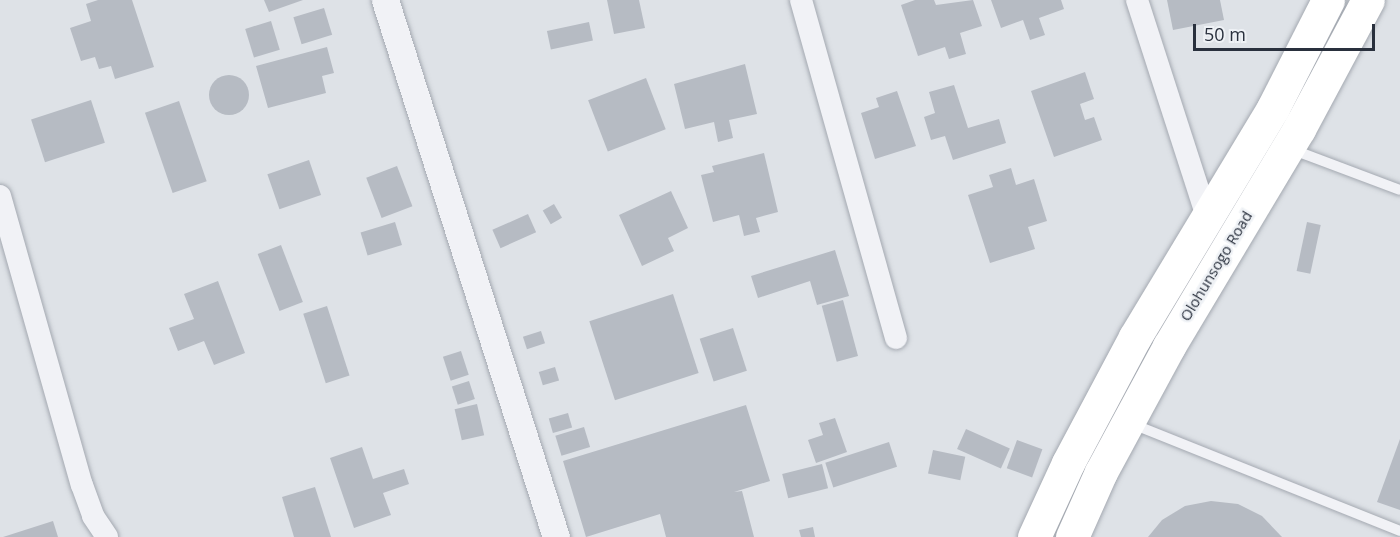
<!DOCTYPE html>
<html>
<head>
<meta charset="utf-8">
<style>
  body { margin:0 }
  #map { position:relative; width:1400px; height:537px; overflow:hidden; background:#dee2e7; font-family:"Open Sans",sans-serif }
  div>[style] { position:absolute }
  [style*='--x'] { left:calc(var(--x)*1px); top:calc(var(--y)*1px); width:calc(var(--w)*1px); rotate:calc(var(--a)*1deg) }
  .building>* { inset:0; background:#b6bbc3; transform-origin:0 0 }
  .round { border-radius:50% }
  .roads { filter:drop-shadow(0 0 2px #a4a9b1) drop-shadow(0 0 2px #a4a9b1) }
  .service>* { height:10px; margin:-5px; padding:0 5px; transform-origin:5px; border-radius:5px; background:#f1f2f6 }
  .minor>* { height:22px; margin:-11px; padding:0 11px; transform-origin:11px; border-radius:11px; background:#f1f2f6 }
  .tertiary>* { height:27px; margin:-13.5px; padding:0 13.5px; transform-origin:13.5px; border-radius:13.5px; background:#f1f2f6 }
  .primary>* { height:33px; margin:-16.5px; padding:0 16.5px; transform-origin:16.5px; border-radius:16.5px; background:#fff }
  span { translate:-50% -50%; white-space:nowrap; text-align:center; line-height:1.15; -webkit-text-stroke:5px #eef1f5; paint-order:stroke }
  .street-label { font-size:15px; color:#29303d }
  .scale { position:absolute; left:1193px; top:24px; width:182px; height:27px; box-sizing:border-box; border:3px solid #29303d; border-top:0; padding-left:8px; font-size:18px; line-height:21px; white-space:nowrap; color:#29303d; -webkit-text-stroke:4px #eef1f5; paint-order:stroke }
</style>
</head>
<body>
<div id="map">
  <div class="building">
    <i style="clip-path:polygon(98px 0,132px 0,154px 67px,115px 79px,111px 66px,99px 69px,95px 57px,81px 61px,70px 28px,91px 21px,86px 4px)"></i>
    <i style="clip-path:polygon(264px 0,303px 0,269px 12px)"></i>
    <i style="clip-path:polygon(607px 0,639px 0,645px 28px,614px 34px)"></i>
    <i style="clip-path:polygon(915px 0,934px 0,936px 5px,973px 0,982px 26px,960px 33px,966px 54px,949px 59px,945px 47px,918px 56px,901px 5px)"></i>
    <i style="clip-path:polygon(991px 0,1061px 0,1064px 9px,1039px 18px,1045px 35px,1030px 40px,1023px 20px,1001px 28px)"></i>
    <i style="clip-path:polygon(1167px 0,1220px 0,1224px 20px,1173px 30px)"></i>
    <i style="left:324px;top:8px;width:28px;height:32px;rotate:73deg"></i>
    <i style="left:271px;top:21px;width:30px;height:27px;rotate:73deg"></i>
    <i style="left:589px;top:22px;width:19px;height:43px;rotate:78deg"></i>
    <i style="clip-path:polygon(327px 47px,334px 73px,322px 76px,326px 93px,268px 108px,256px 66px)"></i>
    <i style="clip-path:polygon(745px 64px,757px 114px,729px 120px,733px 138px,718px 142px,714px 122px,685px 129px,674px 84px)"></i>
    <i style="clip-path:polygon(1085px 72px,1094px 99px,1080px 104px,1085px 120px,1094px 117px,1102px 140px,1054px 157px,1031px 91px)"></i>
    <i class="round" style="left:209px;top:75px;width:40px;height:40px"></i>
    <i style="left:646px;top:78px;width:55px;height:62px;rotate:69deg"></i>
    <i style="clip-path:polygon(954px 85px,968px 128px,999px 119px,1006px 143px,953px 160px,945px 136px,931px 140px,924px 117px,935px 113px,929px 92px)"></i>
    <i style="clip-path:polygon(897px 91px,916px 146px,875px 159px,861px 113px,879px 107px,876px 98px)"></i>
    <i style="left:91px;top:100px;width:45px;height:63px;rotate:72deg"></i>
    <i style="left:179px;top:101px;width:85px;height:36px;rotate:71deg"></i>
    <i style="clip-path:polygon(764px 153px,778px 212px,756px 218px,760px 232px,744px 236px,739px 215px,713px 222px,701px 175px,714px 172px,712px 166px)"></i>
    <i style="left:309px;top:160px;width:37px;height:44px;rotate:71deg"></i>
    <i style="left:397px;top:166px;width:43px;height:33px;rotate:69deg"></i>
    <i style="clip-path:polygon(1011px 168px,1016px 185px,1034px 179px,1047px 221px,1028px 227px,1035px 249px,990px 263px,968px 195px,993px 187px,989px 175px)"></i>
    <i style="clip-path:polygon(671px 191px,688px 228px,668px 238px,674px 251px,642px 266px,619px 215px)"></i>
    <i style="left:554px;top:204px;width:16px;height:13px;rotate:60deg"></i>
    <i style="left:528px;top:214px;width:20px;height:39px;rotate:66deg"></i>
    <i style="left:395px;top:222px;width:24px;height:36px;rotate:73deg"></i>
    <i style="left:1307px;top:222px;width:14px;height:50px;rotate:12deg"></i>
    <i style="left:281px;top:245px;width:61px;height:25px;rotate:69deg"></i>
    <i style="clip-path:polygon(835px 250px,849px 296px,817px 305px,810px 281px,758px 298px,751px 276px)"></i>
    <i style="clip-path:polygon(218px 281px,245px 353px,214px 365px,204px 341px,178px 351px,169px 328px,194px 319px,184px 294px)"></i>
    <i style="left:673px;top:294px;width:83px;height:88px;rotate:72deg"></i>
    <i style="left:843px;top:300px;width:58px;height:22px;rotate:75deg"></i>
    <i style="left:327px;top:306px;width:73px;height:25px;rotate:72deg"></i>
    <i style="left:733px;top:328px;width:45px;height:35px;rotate:72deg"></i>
    <i style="left:541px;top:331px;width:13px;height:19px;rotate:72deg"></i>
    <i style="left:461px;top:351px;width:25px;height:19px;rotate:72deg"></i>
    <i style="left:555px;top:367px;width:14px;height:17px;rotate:73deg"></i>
    <i style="left:469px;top:381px;width:19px;height:18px;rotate:72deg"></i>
    <i style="left:477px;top:404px;width:32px;height:23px;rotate:77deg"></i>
    <i style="clip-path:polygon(746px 405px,770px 481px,734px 492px,742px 491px,754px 537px,666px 537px,660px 514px,586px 537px,563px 461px)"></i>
    <i style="left:568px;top:413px;width:15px;height:20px;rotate:74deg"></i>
    <i style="clip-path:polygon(835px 418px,847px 452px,816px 463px,808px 440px,823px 435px,819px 423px)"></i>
    <i style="left:584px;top:427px;width:21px;height:30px;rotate:73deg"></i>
    <i style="left:966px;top:429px;width:48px;height:22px;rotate:24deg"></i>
    <i style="clip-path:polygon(1400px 439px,1400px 510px,1377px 502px)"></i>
    <i style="left:1017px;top:440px;width:27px;height:30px;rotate:20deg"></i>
    <i style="left:889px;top:442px;width:26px;height:67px;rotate:72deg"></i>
    <i style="clip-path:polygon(362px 447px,373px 479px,404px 469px,409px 484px,383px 493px,391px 515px,354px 528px,330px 458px)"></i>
    <i style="left:933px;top:450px;width:33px;height:24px;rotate:12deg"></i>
    <i style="left:822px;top:464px;width:25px;height:41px;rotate:76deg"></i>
    <i style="clip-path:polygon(315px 487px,331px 537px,294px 537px,282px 497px)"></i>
    <i style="clip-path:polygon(1211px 501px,1238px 504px,1262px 516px,1282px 537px,1148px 537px,1162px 520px,1185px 506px)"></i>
    <i style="clip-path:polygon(53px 521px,58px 537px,3px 537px)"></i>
    <i style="clip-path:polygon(813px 527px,815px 537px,801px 537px,799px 530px)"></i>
  </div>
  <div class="roads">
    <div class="service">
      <i style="--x:1291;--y:149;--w:116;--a:20.6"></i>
      <i style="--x:1130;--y:423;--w:291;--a:21.8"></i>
    </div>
    <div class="minor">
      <i style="--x:801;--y:0;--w:351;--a:74.3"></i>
      <i style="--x:1137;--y:0;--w:228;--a:72.1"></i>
      <i style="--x:0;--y:196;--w:300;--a:74.2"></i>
      <i style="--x:82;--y:485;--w:33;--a:70"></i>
      <i style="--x:93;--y:516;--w:25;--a:56"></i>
    </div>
    <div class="tertiary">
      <i style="--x:385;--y:0;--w:564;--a:72.34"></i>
    </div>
    <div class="primary">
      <i style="--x:1034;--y:537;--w:81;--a:-65.3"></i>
      <i style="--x:1068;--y:463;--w:143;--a:-62"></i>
      <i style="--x:1135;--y:337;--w:267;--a:-58.9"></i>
      <i style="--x:1273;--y:108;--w:121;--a:-63"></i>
      <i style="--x:1072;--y:537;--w:71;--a:-66"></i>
      <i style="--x:1101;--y:472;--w:143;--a:-61.6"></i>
      <i style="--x:1169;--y:346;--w:253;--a:-59.1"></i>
      <i style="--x:1299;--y:129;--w:146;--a:-61.9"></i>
    </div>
  </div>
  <div class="street-label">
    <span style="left:1216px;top:266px;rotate:-59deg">Olohunsogo Road</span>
  </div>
  <div class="scale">50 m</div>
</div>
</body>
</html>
